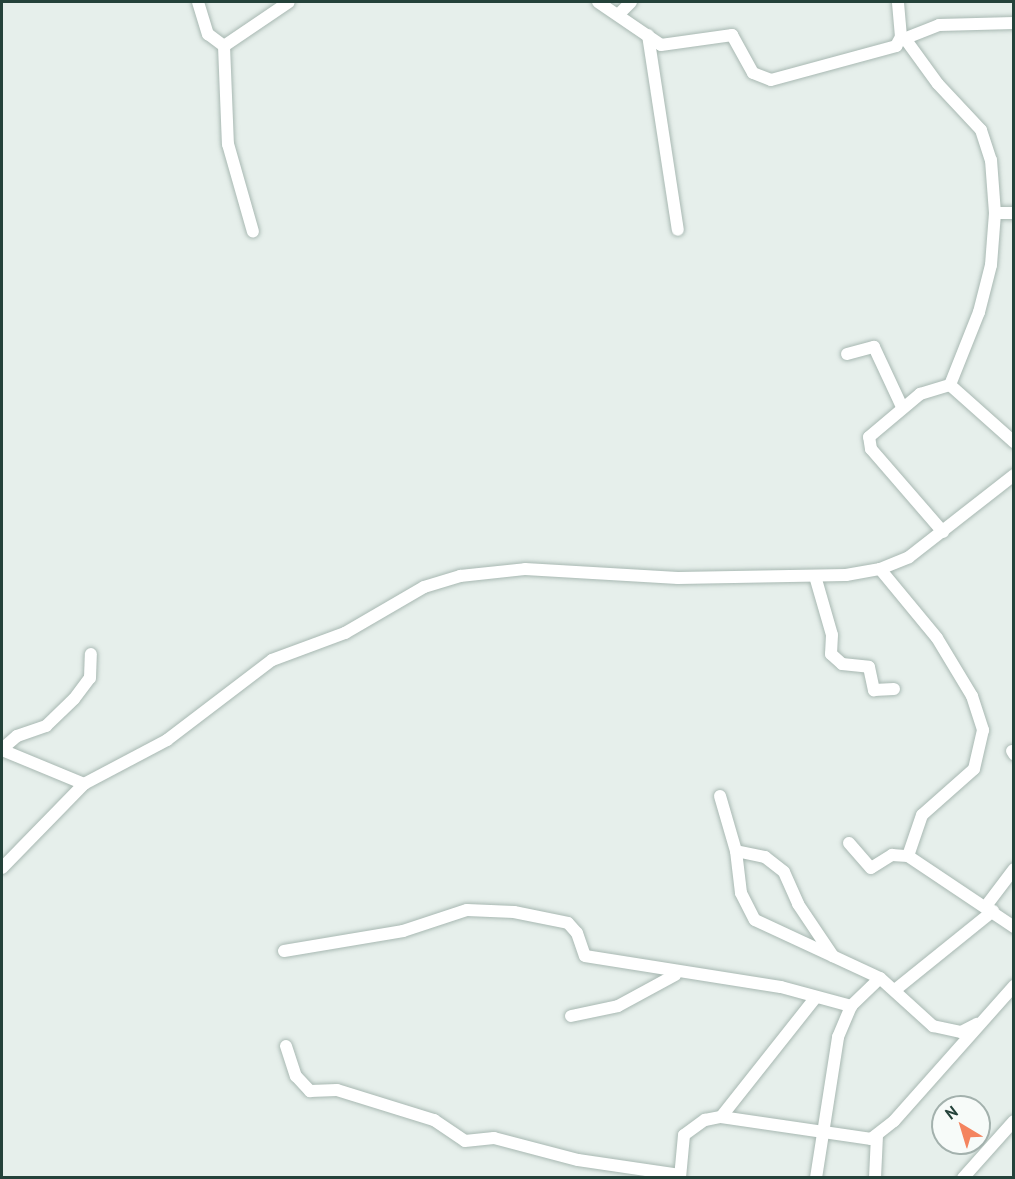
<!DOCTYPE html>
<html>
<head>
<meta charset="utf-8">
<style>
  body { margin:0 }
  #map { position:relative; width:1015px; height:1179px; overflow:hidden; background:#e6efeb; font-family:"PT Sans",sans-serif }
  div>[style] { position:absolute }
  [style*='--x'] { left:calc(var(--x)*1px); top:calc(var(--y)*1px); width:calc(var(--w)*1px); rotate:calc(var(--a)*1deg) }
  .roads { filter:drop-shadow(0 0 2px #a8b8b2) drop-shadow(0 0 2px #a8b8b2) }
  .minor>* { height:12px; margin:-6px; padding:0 6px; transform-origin:6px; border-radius:6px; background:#fff }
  span { translate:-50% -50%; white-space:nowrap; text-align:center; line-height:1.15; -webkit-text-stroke:5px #f7fbf9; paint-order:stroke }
  .frame { position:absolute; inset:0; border:3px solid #24423a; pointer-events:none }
  .north { position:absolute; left:931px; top:1095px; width:60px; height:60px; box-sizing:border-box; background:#f7fbf9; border:2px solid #a3b1ad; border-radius:50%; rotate:322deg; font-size:16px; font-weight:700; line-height:24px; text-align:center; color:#24423a }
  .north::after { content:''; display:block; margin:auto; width:21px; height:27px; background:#f4845f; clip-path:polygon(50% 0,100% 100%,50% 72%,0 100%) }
</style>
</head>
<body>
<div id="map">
  <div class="roads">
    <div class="minor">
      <i style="--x:198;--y:2;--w:34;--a:73"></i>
      <i style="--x:208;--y:34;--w:20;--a:37"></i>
      <i style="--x:224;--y:46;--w:98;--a:87.7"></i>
      <i style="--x:228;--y:144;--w:91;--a:74.1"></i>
      <i style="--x:598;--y:2;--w:76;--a:34.3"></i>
      <i style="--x:661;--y:45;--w:72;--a:-8"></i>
      <i style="--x:732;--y:35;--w:43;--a:61.1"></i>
      <i style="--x:753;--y:73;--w:19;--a:21"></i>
      <i style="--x:771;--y:80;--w:130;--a:-15.2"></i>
      <i style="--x:896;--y:46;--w:10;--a:-61"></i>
      <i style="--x:901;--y:37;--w:35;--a:-95"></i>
      <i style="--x:619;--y:14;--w:17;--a:-45"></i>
      <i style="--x:648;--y:35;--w:197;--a:81.3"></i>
      <i style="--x:901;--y:40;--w:41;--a:-21.5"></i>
      <i style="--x:939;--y:25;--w:75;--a:-1.5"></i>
      <i style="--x:906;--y:40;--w:54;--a:54"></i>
      <i style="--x:938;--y:84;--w:63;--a:46.9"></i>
      <i style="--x:981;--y:130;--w:32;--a:72"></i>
      <i style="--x:991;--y:160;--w:53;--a:85.7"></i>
      <i style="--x:995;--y:213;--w:52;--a:94.4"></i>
      <i style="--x:991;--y:265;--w:49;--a:104.3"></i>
      <i style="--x:979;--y:312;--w:79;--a:111.7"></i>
      <i style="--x:224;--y:46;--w:78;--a:-34.1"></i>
      <i style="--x:995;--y:213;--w:19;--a:0"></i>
      <i style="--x:847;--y:354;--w:28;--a:-15"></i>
      <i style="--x:874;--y:347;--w:66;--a:65"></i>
      <i style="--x:943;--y:532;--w:110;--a:-130.9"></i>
      <i style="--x:871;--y:449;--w:12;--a:-99"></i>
      <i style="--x:869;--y:437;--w:67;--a:-40.1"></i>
      <i style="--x:920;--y:394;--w:31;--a:-17"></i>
      <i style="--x:950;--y:385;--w:86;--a:41.7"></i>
      <i style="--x:880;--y:569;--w:89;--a:50.4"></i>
      <i style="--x:937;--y:638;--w:68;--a:58.9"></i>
      <i style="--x:972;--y:696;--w:36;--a:72"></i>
      <i style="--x:983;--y:730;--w:40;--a:103"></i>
      <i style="--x:974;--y:769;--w:69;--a:138.5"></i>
      <i style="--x:922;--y:815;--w:43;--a:108.9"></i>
      <i style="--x:815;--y:576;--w:61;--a:73.9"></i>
      <i style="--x:832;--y:635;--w:19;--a:93"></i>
      <i style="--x:831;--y:654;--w:15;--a:42"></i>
      <i style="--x:842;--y:664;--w:27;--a:6"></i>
      <i style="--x:869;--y:667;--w:24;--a:78"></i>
      <i style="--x:874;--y:690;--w:20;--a:-3"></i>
      <i style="--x:2;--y:749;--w:20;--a:-41"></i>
      <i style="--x:17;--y:736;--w:31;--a:-19"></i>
      <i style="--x:46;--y:726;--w:39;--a:-44"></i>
      <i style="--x:74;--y:699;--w:26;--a:-53"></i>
      <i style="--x:90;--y:678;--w:24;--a:-88"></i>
      <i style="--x:2;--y:750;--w:89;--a:22.5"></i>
      <i style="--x:1012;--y:751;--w:4;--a:56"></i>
      <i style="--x:720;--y:796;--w:57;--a:73.8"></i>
      <i style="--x:736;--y:851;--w:42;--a:83.2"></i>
      <i style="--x:741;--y:893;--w:30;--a:63"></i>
      <i style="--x:755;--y:920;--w:138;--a:24.9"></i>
      <i style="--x:849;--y:843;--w:33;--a:49"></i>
      <i style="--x:871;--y:868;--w:25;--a:-32"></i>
      <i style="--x:892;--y:855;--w:16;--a:4"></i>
      <i style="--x:908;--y:856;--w:128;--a:33.8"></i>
      <i style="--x:736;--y:851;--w:30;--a:12"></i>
      <i style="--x:765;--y:857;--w:24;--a:38"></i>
      <i style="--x:784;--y:872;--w:35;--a:66"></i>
      <i style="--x:798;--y:904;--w:63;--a:56.1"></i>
      <i style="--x:2;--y:868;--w:117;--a:-45.7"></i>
      <i style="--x:84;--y:784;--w:94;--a:-27.9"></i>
      <i style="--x:167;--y:740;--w:132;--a:-37.3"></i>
      <i style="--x:272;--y:660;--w:78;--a:-20.3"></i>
      <i style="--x:345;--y:633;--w:91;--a:-30.2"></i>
      <i style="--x:424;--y:587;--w:38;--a:-17"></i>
      <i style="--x:460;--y:576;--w:65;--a:-6.1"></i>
      <i style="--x:525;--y:569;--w:153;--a:3.4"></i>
      <i style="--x:678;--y:578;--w:168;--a:-1"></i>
      <i style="--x:846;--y:575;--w:35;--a:-10"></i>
      <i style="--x:880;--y:569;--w:31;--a:-22"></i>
      <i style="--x:909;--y:557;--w:133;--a:-38"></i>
      <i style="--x:986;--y:906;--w:46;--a:-52.9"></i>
      <i style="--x:284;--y:951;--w:121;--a:-9.5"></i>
      <i style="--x:403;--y:931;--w:67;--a:-18.2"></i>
      <i style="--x:467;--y:910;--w:47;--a:2.4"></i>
      <i style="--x:514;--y:912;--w:55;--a:11.5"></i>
      <i style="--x:568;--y:923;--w:13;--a:48"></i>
      <i style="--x:577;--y:933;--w:24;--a:71"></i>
      <i style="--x:585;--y:956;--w:198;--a:9"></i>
      <i style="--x:781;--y:987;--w:73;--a:15.2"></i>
      <i style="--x:851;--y:1006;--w:40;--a:-44"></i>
      <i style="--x:880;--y:978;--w:72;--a:42.2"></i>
      <i style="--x:933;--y:1026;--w:29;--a:12"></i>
      <i style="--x:961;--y:1032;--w:18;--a:-27"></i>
      <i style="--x:895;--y:990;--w:126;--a:-38.9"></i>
      <i style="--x:571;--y:1016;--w:48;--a:-12"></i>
      <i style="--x:618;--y:1006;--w:65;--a:-28.5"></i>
      <i style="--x:286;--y:1046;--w:32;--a:72"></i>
      <i style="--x:296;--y:1076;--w:21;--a:47"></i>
      <i style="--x:310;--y:1091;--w:27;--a:-2"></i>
      <i style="--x:337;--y:1090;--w:102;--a:17.2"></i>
      <i style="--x:434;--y:1120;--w:37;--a:34"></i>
      <i style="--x:465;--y:1141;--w:29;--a:-6"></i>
      <i style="--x:494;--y:1138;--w:87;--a:14.7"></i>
      <i style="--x:578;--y:1160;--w:103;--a:8.4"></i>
      <i style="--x:721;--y:1117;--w:153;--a:-51.6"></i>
      <i style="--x:680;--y:1178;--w:43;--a:-84.7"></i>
      <i style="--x:684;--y:1135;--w:26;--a:-36"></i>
      <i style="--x:705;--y:1120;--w:16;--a:-11"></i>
      <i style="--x:721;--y:1117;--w:152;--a:8.3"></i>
      <i style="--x:871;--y:1139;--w:29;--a:-38"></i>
      <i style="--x:894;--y:1121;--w:181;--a:-48.4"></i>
      <i style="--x:816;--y:1178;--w:143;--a:-81.1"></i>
      <i style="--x:838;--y:1037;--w:34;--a:-67"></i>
      <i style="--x:875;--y:1178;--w:43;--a:-87.3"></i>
      <i style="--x:963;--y:1178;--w:76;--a:-48.2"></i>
    </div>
  </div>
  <div class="frame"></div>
  <div class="north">N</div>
</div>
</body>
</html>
